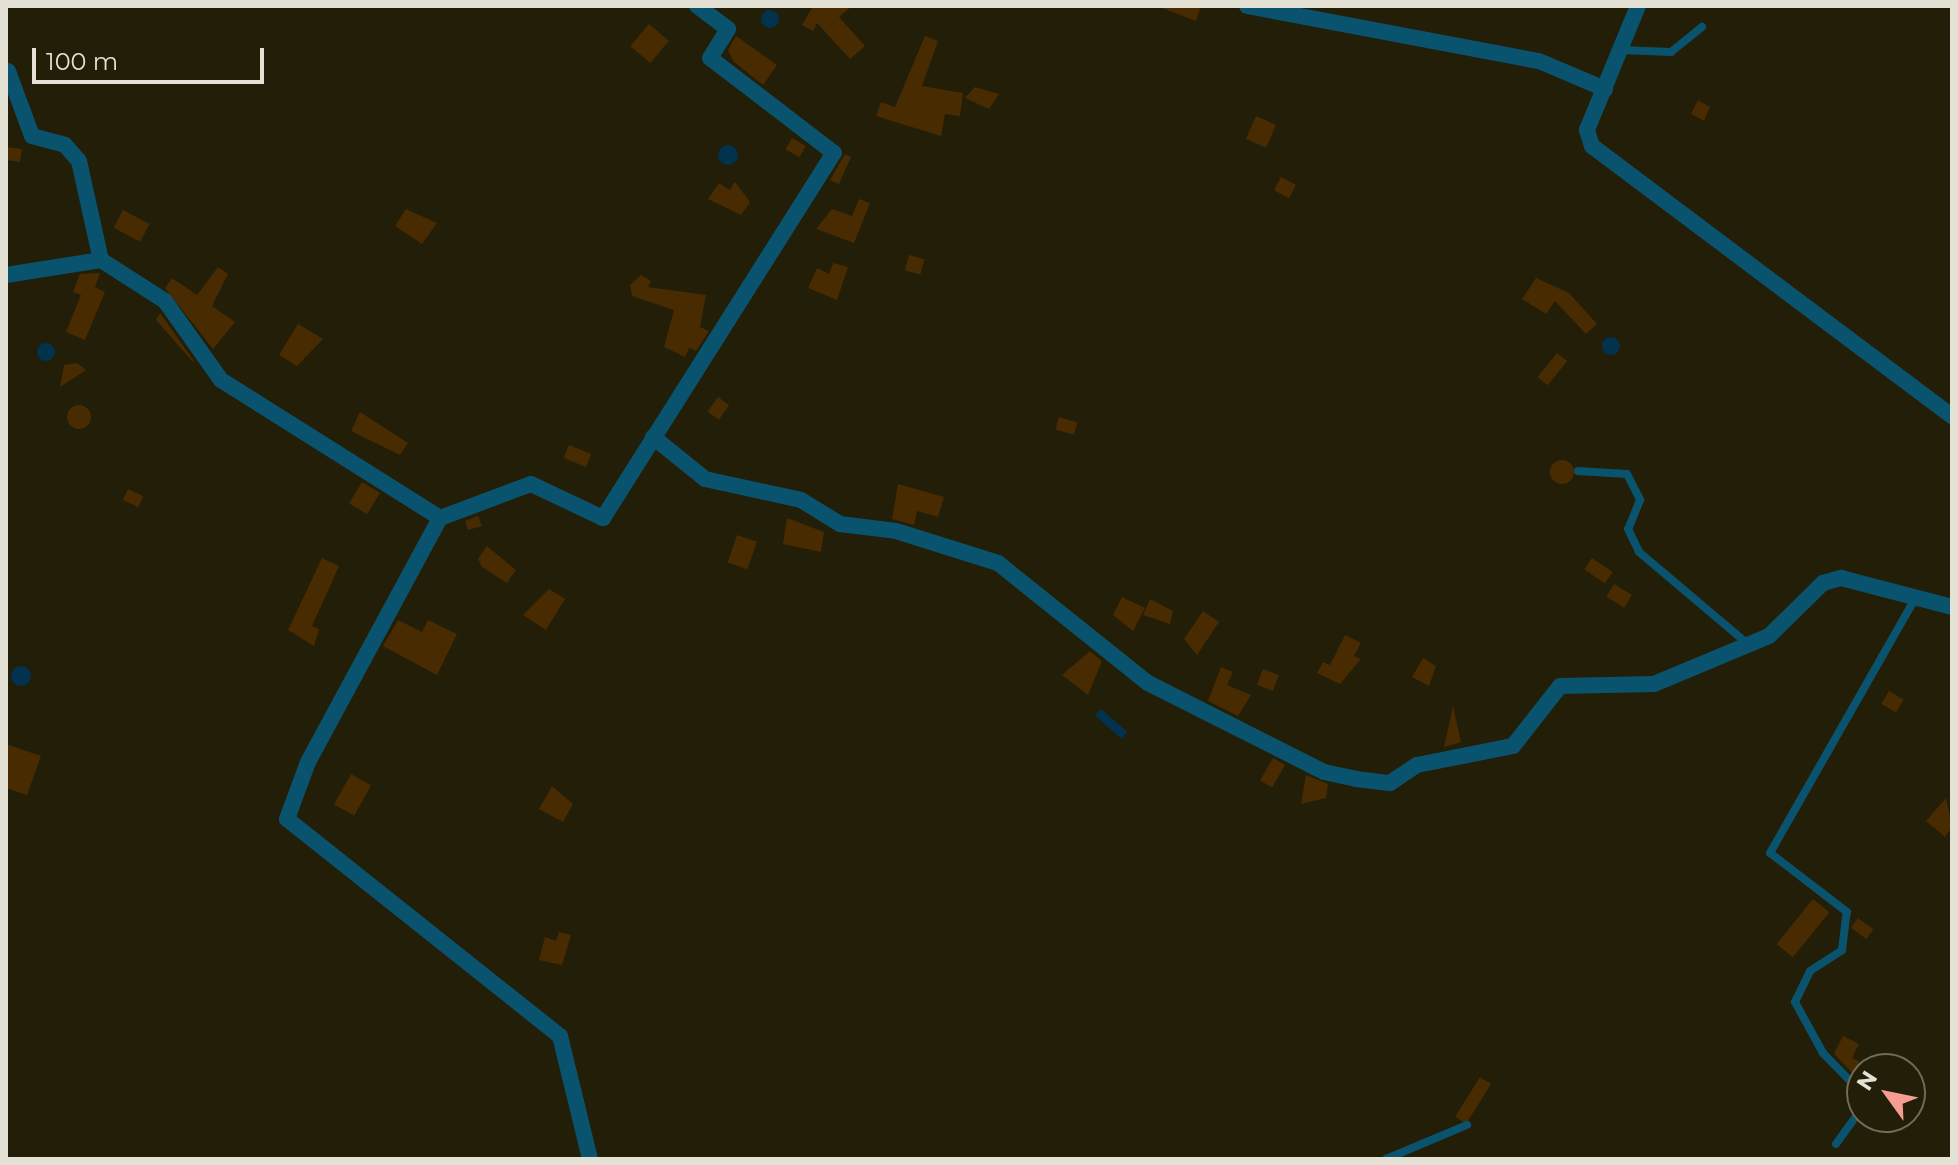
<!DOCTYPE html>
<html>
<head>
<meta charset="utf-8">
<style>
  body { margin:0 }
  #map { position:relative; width:1958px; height:1165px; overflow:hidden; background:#221e07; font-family:Montserrat,sans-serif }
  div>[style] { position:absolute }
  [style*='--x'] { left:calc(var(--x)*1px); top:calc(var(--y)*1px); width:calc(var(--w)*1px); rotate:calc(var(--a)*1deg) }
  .water>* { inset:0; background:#02334e; transform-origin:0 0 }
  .round { border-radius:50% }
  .building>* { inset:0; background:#492b02; transform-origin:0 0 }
  .service>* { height:8px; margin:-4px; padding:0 4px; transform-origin:4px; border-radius:4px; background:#0a536e }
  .minor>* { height:16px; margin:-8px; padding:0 8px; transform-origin:8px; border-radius:8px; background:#0a536e }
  span { translate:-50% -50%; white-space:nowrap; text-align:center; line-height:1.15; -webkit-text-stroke:7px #221e07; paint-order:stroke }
  .frame { position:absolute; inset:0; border:8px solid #e4e2d4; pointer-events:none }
  .north { position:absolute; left:1846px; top:1053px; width:80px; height:80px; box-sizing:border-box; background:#221e07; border:2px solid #706c59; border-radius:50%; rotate:303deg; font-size:22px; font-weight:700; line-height:32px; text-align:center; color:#e4e2d4 }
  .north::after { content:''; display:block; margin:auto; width:28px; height:36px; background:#f59d90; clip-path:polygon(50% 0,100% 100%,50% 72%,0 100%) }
  .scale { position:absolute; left:32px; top:48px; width:232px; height:36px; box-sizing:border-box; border:4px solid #e4e2d4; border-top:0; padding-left:10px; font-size:24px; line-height:28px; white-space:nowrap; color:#e4e2d4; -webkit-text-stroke:6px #221e07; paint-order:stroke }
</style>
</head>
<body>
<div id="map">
  <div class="water">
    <i class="round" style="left:761px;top:10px;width:18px;height:18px"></i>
    <i class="round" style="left:718px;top:145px;width:20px;height:20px"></i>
    <i class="round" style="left:1602px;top:337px;width:18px;height:18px"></i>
    <i class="round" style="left:37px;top:343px;width:18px;height:18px"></i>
    <i class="round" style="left:11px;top:666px;width:20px;height:20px"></i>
    <i style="left:1101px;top:709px;width:35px;height:9px;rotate:41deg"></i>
  </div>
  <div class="building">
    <i style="clip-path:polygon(813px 6px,852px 6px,839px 17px,865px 46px,850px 59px,817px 23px,813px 31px,802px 25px)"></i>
    <i style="clip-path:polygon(1157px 6px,1201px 6px,1196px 21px)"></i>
    <i style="left:649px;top:24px;width:26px;height:29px;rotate:40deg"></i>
    <i style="clip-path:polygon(736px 36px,777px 65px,763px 85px,733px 61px,728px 50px)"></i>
    <i style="clip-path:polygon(925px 36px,938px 41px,922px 86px,963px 93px,960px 116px,945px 114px,941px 136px,876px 116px,881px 102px,895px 107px)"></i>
    <i style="clip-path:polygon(975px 87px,999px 94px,989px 109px,965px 98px)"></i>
    <i style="clip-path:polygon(1698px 100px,1710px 107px,1704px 121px,1691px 114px)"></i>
    <i style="left:1256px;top:116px;width:22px;height:25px;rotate:24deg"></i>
    <i style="left:792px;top:138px;width:16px;height:13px;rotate:30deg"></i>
    <i style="clip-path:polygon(6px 147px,22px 149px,20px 162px,6px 160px)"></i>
    <i style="clip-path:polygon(845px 154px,851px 157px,839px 184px,830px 180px)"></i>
    <i style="left:1281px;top:177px;width:17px;height:15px;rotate:28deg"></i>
    <i style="clip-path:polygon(735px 182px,750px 202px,741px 215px,708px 199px,719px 183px,730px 190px)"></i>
    <i style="clip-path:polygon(859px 199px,870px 203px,854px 243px,816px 229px,832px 209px,852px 216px)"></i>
    <i style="clip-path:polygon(406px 209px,437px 223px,422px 244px,395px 226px)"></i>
    <i style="left:123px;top:210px;width:30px;height:20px;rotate:28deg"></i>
    <i style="left:909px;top:255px;width:16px;height:16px;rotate:15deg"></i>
    <i style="clip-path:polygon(833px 263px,848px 267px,837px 300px,808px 288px,817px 268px,829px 274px)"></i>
    <i style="clip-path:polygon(218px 267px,228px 274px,212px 306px,235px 322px,213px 349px,165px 288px,172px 278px,197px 295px)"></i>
    <i style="clip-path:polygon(100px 273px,95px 287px,105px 292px,85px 340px,66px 332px,81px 295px,73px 292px,80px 274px)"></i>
    <i style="clip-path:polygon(641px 275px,651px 281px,648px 287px,706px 295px,700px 327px,709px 331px,696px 351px,689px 348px,685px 357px,664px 347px,674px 310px,632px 296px,630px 285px)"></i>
    <i style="clip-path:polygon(1536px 278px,1569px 293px,1597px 324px,1586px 334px,1555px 301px,1546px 314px,1522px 299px)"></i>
    <i style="clip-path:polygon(160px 313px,194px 361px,193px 362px,156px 320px)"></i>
    <i style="clip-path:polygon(298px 324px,323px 339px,297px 366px,279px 355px)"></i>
    <i style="left:1557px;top:353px;width:13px;height:31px;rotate:39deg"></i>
    <i style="clip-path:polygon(77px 363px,86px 370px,60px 387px,64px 365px)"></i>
    <i style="left:718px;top:397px;width:14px;height:18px;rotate:36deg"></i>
    <i class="round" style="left:67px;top:405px;width:24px;height:24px"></i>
    <i style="clip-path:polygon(360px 412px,408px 443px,400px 455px,351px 431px)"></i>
    <i style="left:1059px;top:417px;width:19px;height:13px;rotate:16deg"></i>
    <i style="left:569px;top:445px;width:24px;height:14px;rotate:22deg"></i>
    <i class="round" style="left:1550px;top:460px;width:24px;height:24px"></i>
    <i style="left:362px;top:482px;width:21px;height:25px;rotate:31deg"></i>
    <i style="clip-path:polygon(898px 484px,944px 497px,938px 517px,917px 511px,914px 525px,892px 519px)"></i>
    <i style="left:128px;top:489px;width:17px;height:12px;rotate:25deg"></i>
    <i style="clip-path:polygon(478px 516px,482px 526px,468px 530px,465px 521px)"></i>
    <i style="clip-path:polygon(787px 518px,824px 532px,821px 552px,783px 544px)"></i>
    <i style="left:737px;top:535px;width:21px;height:29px;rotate:19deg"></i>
    <i style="clip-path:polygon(487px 546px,516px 570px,507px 583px,482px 567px,478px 559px)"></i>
    <i style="clip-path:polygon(322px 558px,339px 566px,312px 626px,319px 629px,314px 646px,288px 630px)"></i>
    <i style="left:1592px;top:558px;width:25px;height:14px;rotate:34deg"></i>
    <i style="left:1614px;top:584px;width:21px;height:15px;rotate:31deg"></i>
    <i style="clip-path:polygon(549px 589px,565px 599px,546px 630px,523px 615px)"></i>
    <i style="clip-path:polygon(1122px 597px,1145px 608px,1133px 631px,1113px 615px)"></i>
    <i style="clip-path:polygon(1150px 599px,1173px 611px,1170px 624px,1143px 615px)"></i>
    <i style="clip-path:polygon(1203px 611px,1219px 622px,1197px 655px,1184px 639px)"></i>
    <i style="clip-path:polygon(398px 620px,422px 632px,428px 620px,457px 634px,437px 675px,383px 646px)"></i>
    <i style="clip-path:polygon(1345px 635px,1361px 643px,1354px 656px,1361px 659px,1340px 684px,1317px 673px,1323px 662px,1330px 665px)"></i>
    <i style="clip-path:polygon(1090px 651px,1102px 661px,1088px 695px,1062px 675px)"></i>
    <i style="clip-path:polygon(1423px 658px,1436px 666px,1429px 686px,1412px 677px)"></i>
    <i style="clip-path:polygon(1221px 667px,1233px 672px,1227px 685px,1251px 695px,1238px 716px,1208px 701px)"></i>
    <i style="left:1263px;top:669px;width:17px;height:17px;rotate:21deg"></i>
    <i style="left:1889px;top:691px;width:17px;height:15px;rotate:31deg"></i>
    <i style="clip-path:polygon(1453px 706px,1461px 742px,1444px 747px)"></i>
    <i style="clip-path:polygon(6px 744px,41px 756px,27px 795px,6px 788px)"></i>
    <i style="left:1273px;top:758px;width:14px;height:26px;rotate:30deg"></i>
    <i style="left:351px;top:774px;width:23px;height:35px;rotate:29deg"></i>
    <i style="clip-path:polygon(1306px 775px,1328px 784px,1326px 798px,1301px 804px)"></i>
    <i style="clip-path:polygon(552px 786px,573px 804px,563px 822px,539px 809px)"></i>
    <i style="clip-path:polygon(1946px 798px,1952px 827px,1945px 837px,1926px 821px)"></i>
    <i style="left:1813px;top:899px;width:21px;height:58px;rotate:39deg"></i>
    <i style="left:1858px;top:918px;width:19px;height:12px;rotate:36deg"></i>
    <i style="clip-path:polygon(559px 932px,571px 935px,562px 965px,539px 960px,545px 937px,556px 941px)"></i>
    <i style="clip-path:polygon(1843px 1036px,1859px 1044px,1852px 1058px,1862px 1063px,1862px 1083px,1834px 1054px)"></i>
    <i style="left:1480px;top:1077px;width:13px;height:47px;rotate:32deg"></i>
  </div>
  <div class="service">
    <i style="--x:1621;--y:50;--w:50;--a:2.3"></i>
    <i style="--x:1671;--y:52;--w:40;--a:-39"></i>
    <i style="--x:1578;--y:471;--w:49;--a:3.5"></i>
    <i style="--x:1627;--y:474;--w:29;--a:63"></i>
    <i style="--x:1640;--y:500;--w:31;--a:112"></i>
    <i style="--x:1628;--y:529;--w:25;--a:64"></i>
    <i style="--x:1639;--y:552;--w:143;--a:40.2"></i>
    <i style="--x:1862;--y:1093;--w:56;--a:-134.3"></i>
    <i style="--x:1823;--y:1053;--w:58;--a:-118.8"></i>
    <i style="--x:1795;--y:1002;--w:34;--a:-64"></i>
    <i style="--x:1810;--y:971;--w:38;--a:-33"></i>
    <i style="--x:1842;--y:950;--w:38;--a:-83"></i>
    <i style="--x:1847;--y:912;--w:97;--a:-142.5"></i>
    <i style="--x:1770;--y:853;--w:295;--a:-60.3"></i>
    <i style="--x:1836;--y:1144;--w:44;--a:-54.2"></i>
    <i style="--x:1386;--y:1159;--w:88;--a:-22.8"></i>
  </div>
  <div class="minor">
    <i style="--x:1247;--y:6;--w:297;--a:10.7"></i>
    <i style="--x:1539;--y:61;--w:72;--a:23"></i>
    <i style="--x:1638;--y:6;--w:134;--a:112.4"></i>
    <i style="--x:1587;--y:130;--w:17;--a:73"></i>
    <i style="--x:1592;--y:146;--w:450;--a:36.9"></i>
    <i style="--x:8;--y:71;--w:69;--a:69.7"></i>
    <i style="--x:32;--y:136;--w:34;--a:15"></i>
    <i style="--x:65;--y:145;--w:21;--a:49"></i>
    <i style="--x:79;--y:161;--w:101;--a:77.5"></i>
    <i style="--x:6;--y:275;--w:96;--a:-9"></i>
    <i style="--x:101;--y:260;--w:76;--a:32.6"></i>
    <i style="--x:165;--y:301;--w:97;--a:54.7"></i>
    <i style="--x:221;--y:380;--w:259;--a:32.2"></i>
    <i style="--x:440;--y:518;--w:277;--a:118.4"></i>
    <i style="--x:308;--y:762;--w:61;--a:110.2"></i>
    <i style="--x:287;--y:819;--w:349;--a:38.5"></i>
    <i style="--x:560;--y:1036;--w:127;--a:76.3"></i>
    <i style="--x:653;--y:437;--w:67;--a:38.9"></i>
    <i style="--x:705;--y:479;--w:98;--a:12.3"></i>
    <i style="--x:801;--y:500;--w:46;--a:31.6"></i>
    <i style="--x:840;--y:524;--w:56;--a:7.1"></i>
    <i style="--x:896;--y:531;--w:107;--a:17.4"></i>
    <i style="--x:998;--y:563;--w:192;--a:38.7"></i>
    <i style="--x:1148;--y:683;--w:197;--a:26.8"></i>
    <i style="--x:1324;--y:772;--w:33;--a:12"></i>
    <i style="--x:1356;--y:779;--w:34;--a:7"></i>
    <i style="--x:1390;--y:783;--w:32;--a:-34"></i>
    <i style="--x:1417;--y:765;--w:98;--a:-11.2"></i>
    <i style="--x:1513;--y:746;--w:76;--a:-51.9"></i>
    <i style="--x:1560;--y:686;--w:94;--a:-1.2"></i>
    <i style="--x:1654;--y:684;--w:125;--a:-22.7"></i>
    <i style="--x:1769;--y:636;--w:76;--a:-44.5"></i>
    <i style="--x:1823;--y:583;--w:19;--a:-16"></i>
    <i style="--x:1841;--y:578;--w:115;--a:14.6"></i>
    <i style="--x:440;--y:518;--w:97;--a:-20.5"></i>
    <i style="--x:531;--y:484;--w:80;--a:25.3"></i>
    <i style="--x:603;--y:518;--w:432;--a:-57.7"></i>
    <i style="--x:834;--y:153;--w:156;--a:-142.5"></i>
    <i style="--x:710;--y:58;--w:34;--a:-58"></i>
    <i style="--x:728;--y:29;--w:39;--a:-143"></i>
  </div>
  <div class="frame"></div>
  <div class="north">N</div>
  <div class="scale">100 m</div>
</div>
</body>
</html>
